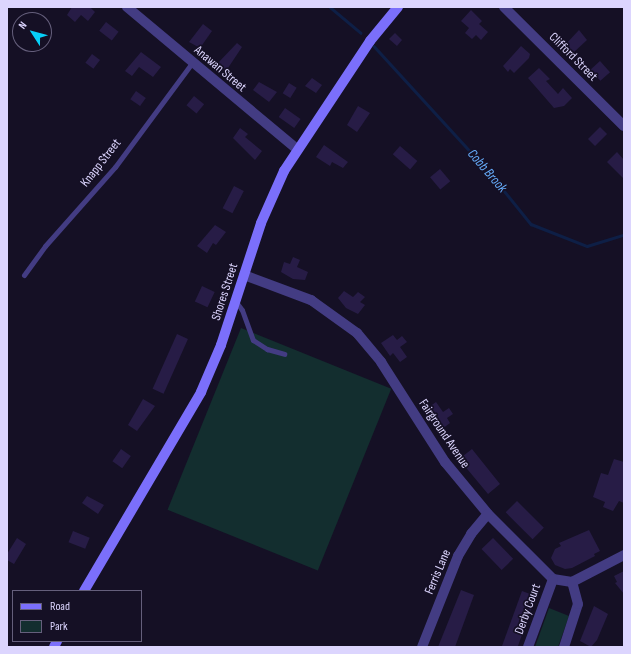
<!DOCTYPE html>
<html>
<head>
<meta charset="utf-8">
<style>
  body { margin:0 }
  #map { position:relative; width:631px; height:654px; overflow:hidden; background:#151025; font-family:"Sofia Sans Condensed",sans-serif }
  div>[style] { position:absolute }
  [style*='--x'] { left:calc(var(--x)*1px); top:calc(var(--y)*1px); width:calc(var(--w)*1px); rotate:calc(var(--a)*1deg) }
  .green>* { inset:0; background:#132e2f; transform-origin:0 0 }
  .stream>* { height:2.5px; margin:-1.25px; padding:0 1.25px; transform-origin:1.25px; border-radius:1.25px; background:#0e1f46 }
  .building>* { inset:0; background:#271c46; transform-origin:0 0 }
  .lane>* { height:5px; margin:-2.5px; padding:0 2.5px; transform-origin:2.5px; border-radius:2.5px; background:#433c83 }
  .street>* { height:10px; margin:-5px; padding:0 5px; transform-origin:5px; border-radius:5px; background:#433c83 }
  .secondary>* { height:10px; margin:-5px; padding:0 5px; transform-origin:5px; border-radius:5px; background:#7b6ffb }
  span { translate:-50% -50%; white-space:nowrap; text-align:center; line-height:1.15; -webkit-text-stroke:3.5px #151025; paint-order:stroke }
  .street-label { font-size:13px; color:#dcd5fe }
  .water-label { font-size:14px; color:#66acfb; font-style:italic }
  .frame { position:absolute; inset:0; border:8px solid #dcd5fe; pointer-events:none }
  .legend { position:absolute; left:12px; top:590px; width:130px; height:52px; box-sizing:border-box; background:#151025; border:1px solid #655f7c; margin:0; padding:5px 7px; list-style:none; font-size:12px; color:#dcd5fe }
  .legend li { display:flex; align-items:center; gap:8px; height:20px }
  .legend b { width:20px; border:1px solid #655f7c }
  .north { position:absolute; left:12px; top:12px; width:40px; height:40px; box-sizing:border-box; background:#151025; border:1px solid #655f7c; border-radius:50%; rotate:306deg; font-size:11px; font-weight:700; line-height:16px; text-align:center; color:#dcd5fe }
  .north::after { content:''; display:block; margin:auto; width:14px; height:18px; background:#07d0f8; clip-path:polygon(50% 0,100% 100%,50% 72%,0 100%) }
</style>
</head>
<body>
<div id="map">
  <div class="green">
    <i style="left:241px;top:328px;width:162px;height:196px;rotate:22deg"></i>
    <i style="clip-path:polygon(549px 608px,569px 616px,558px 647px,535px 647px)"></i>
  </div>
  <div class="stream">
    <i style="--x:330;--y:7;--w:40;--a:40"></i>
    <i style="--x:374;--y:46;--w:171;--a:47.6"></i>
    <i style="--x:489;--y:172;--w:67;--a:51.1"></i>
    <i style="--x:531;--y:224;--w:60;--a:21.4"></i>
    <i style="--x:587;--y:246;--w:39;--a:-17"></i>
  </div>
  <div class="building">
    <i style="clip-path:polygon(72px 7px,90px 7px,95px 12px,88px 21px,81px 15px,75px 22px,67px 15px)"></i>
    <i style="clip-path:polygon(471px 10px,482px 21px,479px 24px,488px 32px,481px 40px,476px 35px,472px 39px,465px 33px,469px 28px,461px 21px)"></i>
    <i style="left:106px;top:22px;width:16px;height:11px;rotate:38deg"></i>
    <i style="clip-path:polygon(203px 24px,212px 31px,200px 48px,189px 42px)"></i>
    <i style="clip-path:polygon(579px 30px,587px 40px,573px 53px,565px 45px)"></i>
    <i style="clip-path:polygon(395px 33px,402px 40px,397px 46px,389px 39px)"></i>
    <i style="clip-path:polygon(237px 43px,242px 47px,226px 71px,217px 64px)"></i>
    <i style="clip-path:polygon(521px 46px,530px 54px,529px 58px,514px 73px,510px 69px,508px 72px,503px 66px)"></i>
    <i style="clip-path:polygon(141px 52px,161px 67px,153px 77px,139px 67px,132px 76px,125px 71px)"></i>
    <i style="left:92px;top:54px;width:10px;height:11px;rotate:37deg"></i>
    <i style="left:600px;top:61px;width:15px;height:13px;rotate:48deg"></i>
    <i style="clip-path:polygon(539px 68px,550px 79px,546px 81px,558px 94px,563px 88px,572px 98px,564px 106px,554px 108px,528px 78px)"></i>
    <i style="clip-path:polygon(312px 78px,322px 85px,316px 93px,305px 86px)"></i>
    <i style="clip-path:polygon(259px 82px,277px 92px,269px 102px,253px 90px)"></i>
    <i style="left:289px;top:83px;width:9px;height:12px;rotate:32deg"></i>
    <i style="left:136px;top:91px;width:12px;height:10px;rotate:35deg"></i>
    <i style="left:194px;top:96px;width:13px;height:12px;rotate:39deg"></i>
    <i style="clip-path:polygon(358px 106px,370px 113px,357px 132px,347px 125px)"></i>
    <i style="left:285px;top:108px;width:19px;height:11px;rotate:35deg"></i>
    <i style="left:600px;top:127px;width:10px;height:17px;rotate:45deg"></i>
    <i style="clip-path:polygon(240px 128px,248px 134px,245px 137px,262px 151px,255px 160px,233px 138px)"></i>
    <i style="clip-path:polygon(324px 145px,348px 162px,343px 168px,332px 162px,330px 166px,316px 157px)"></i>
    <i style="left:400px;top:146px;width:23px;height:11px;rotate:41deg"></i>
    <i style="clip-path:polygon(617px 152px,624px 160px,624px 179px,607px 162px)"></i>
    <i style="left:440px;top:169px;width:16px;height:13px;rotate:50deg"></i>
    <i style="left:234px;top:186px;width:11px;height:25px;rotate:27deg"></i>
    <i style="clip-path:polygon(215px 225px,226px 232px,216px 245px,213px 243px,207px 253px,197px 246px)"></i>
    <i style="clip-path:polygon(293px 257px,300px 260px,297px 267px,308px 272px,305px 280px,293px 279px,281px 272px,284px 262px,290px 264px)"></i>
    <i style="left:202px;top:286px;width:14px;height:17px;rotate:25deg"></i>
    <i style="clip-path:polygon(344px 291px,353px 297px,358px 292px,365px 297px,360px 302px,365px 305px,358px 314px,346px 308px,338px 298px)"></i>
    <i style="left:177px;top:334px;width:12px;height:60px;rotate:24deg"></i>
    <i style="clip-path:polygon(393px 335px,397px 340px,402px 336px,407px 342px,400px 347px,407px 357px,400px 362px,393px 353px,390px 356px,381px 343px)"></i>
    <i style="clip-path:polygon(143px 399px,155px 406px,137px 431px,128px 425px)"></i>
    <i style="clip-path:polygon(436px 402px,443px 412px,449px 408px,453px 414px,447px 418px,450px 423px,442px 429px,432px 421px,434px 419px,429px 407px)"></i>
    <i style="left:121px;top:449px;width:12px;height:15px;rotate:35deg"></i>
    <i style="clip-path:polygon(472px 449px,500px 484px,488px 494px,463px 464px,467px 461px,463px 456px)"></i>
    <i style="clip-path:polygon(614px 459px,624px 462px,624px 503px,619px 501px,613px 511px,603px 507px,605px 502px,593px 497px,601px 473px,608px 475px)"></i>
    <i style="clip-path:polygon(87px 496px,104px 505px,98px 514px,82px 503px)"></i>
    <i style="left:517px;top:501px;width:38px;height:16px;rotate:45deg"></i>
    <i style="clip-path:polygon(589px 530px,600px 551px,594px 554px,595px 556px,572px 568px,565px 569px,555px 565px,551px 558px,555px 549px,561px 546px,559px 543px)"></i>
    <i style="left:73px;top:531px;width:18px;height:12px;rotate:22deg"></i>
    <i style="clip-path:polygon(17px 538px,26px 544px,14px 564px,7px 560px,7px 554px)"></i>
    <i style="left:493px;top:538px;width:29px;height:16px;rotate:46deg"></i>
    <i style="clip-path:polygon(624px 571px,624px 594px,615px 583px,617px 582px,614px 576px)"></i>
    <i style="clip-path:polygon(461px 590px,474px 595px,455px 647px,438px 647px)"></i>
    <i style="left:522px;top:591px;width:15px;height:60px;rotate:20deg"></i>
    <i style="clip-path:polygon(594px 606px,608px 614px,597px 640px,591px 647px,580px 641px)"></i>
  </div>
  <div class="lane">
    <i style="--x:24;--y:275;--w:36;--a:-54"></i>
    <i style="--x:45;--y:246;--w:106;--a:-48.5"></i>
    <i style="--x:115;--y:167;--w:129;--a:-53.5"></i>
    <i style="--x:236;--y:302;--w:10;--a:53"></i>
    <i style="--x:242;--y:310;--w:32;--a:70"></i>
    <i style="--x:253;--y:340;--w:17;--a:33"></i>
    <i style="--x:267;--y:349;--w:18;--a:16"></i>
  </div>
  <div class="street">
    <i style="--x:127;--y:7;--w:222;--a:39.9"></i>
    <i style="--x:504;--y:7;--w:169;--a:44.8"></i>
    <i style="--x:244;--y:275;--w:72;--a:20.5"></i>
    <i style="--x:311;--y:300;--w:57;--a:35.7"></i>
    <i style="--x:357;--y:333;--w:38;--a:50"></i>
    <i style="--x:381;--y:362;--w:119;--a:57.4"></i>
    <i style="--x:445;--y:462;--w:67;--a:50.4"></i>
    <i style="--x:488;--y:514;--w:92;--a:45"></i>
    <i style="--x:553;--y:579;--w:19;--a:9"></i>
    <i style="--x:572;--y:582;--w:59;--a:-27.4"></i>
    <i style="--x:422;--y:647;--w:98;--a:-68.4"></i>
    <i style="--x:458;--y:556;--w:26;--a:-59"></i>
    <i style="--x:471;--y:534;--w:26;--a:-50"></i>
    <i style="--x:528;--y:647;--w:72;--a:-69.8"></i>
    <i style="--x:564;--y:647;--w:45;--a:-72"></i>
    <i style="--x:578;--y:604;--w:23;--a:-105"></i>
  </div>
  <div class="secondary">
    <i style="--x:84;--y:591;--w:231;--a:-59.5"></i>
    <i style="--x:201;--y:392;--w:51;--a:-66.9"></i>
    <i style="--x:221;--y:345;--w:128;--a:-71.8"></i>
    <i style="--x:261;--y:223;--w:57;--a:-66.1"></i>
    <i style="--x:284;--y:171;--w:156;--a:-56.5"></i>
    <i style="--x:370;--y:41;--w:44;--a:-50.5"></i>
    <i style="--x:54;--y:647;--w:7;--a:-63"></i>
  </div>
  <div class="street-label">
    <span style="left:573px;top:57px;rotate:45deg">Clifford Street</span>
    <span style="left:220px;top:69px;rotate:40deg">Anawan Street</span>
    <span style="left:101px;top:163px;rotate:-52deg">Knapp Street</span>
    <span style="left:225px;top:292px;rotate:-72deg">Shores Street</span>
    <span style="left:444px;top:434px;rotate:56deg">Fairground Avenue</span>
    <span style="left:438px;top:572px;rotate:-67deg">Ferris Lane</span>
    <span style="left:528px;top:609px;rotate:-70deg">Derby Court</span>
  </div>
  <div class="water-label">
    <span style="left:487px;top:171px;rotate:49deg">Cobb Brook</span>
  </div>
  <div class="frame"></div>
  <ul class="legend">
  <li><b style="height:5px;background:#7b6ffb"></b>Road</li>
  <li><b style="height:11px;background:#132e2f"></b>Park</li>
  </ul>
  <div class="north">N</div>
</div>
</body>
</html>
